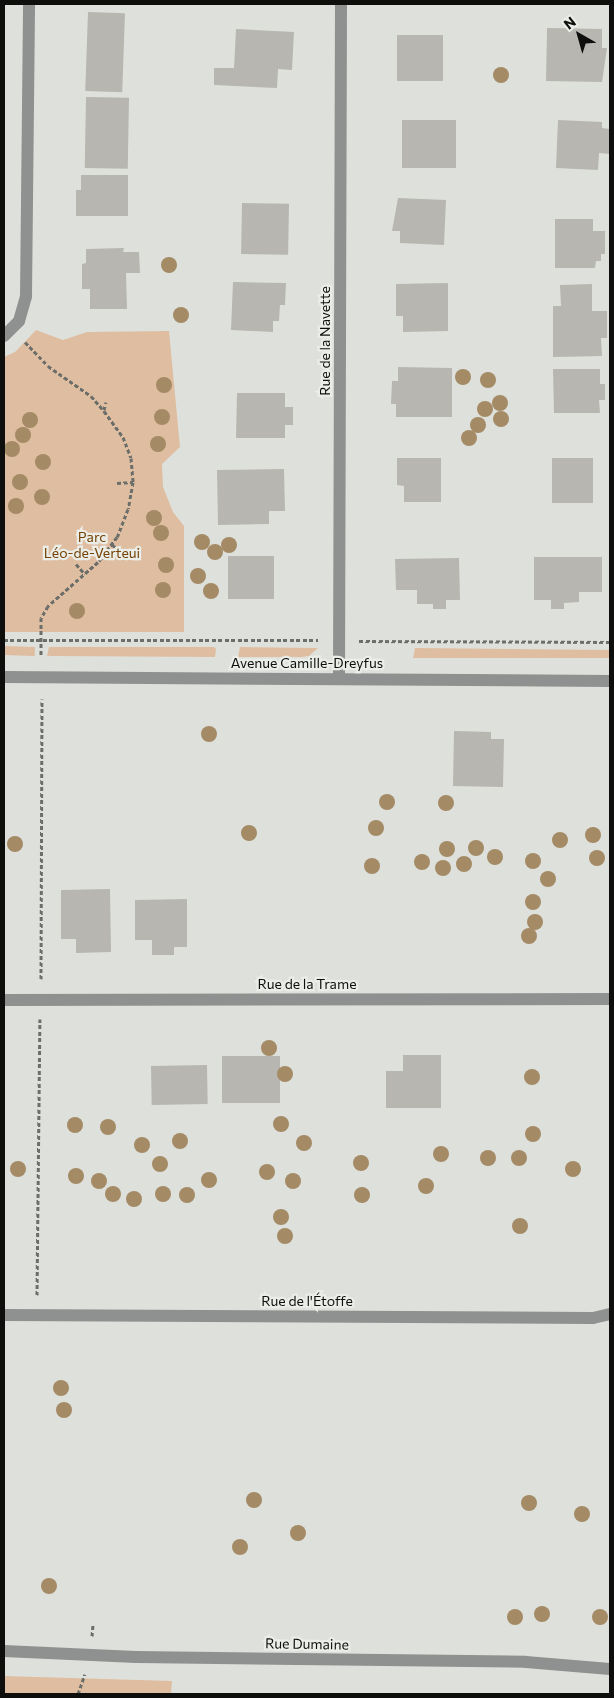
<!DOCTYPE html>
<html>
<head>
<meta charset="utf-8">
<style>
  body { margin:0 }
  #map { position:relative; width:614px; height:1698px; overflow:hidden; background:#dee1db; font-family:Commissioner,sans-serif }
  div>[style] { position:absolute }
  [style*='--x'] { left:calc(var(--x)*1px); top:calc(var(--y)*1px); width:calc(var(--w)*1px); rotate:calc(var(--a)*1deg) }
  .green>* { inset:0; background:#dfbda0; transform-origin:0 0 }
  .building>* { inset:0; background:#b7b6b0; transform-origin:0 0 }
  .path>* { height:3px; margin-top:-1.5px; transform-origin:0; background:repeating-linear-gradient(90deg,#6c6e6a 0 4px,transparent 0 6.5px) }
  .minor>* { height:12px; margin:-6px; padding:0 6px; transform-origin:6px; border-radius:6px; background:#8f9190 }
  .trees>* { width:16px; height:16px; margin:-8px; border-radius:50%; background:#a48a65 }
  span { translate:-50% -50%; white-space:nowrap; text-align:center; line-height:1.15; -webkit-text-stroke:4.5px #ebeee8; paint-order:stroke }
  .street-label { font-size:14px; color:#0e0f0d }
  .park-label { font-size:14px; color:#754205 }
  .frame { position:absolute; inset:0; border:5px solid #0e0f0d; pointer-events:none }
  .north { position:absolute; left:554px; top:10px; width:50px; height:50px; -webkit-text-stroke:4px #ebeee8; paint-order:stroke; rotate:322deg; font-size:14px; font-weight:700; line-height:20px; text-align:center; color:#0e0f0d }
  .north::after { content:''; display:block; margin:auto; width:18px; height:22px; background:#0e0f0d; clip-path:polygon(50% 0,100% 100%,50% 72%,0 100%) }
</style>
</head>
<body>
<div id="map">
  <div class="green">
    <i style="clip-path:polygon(36px 330px,63px 340px,87px 332px,169px 331px,180px 447px,162px 464px,163px 487px,173px 512px,184px 526px,184px 632px,4px 632px,4px 357px,15px 352px)"></i>
    <i style="left:4px;top:646px;width:31px;height:9px;rotate:2deg"></i>
    <i style="clip-path:polygon(49px 647px,214px 647px,216px 649px,215px 657px,47px 656px)"></i>
    <i style="clip-path:polygon(240px 647px,318px 648px,309px 656px,301px 657px,238px 657px)"></i>
    <i style="clip-path:polygon(415px 648px,610px 650px,610px 658px,413px 658px)"></i>
    <i style="clip-path:polygon(4px 1676px,172px 1681px,171px 1694px,4px 1694px)"></i>
  </div>
  <div class="building">
    <i style="left:88px;top:12px;width:37px;height:79px;rotate:2deg"></i>
    <i style="clip-path:polygon(547px 28px,602px 29px,602px 48px,607px 48px,602px 82px,546px 81px)"></i>
    <i style="clip-path:polygon(236px 29px,294px 32px,292px 70px,278px 69px,277px 88px,214px 85px,214px 68px,234px 68px)"></i>
    <i style="left:397px;top:35px;width:46px;height:46px"></i>
    <i style="left:86px;top:97px;width:43px;height:71px;rotate:1deg"></i>
    <i style="left:402px;top:120px;width:54px;height:48px"></i>
    <i style="clip-path:polygon(558px 120px,602px 122px,602px 128px,610px 129px,610px 154px,599px 153px,598px 170px,556px 168px)"></i>
    <i style="clip-path:polygon(81px 175px,128px 175px,128px 216px,76px 216px,76px 190px,81px 190px)"></i>
    <i style="clip-path:polygon(398px 198px,446px 200px,444px 245px,400px 243px,400px 231px,392px 231px)"></i>
    <i style="left:242px;top:203px;width:47px;height:51px;rotate:1deg"></i>
    <i style="clip-path:polygon(555px 219px,593px 219px,593px 231px,605px 231px,605px 254px,601px 254px,601px 261px,596px 261px,595px 268px,555px 268px)"></i>
    <i style="clip-path:polygon(124px 248px,123px 252px,139px 252px,140px 273px,126px 273px,127px 309px,90px 309px,90px 289px,82px 289px,82px 264px,86px 263px,86px 249px)"></i>
    <i style="clip-path:polygon(233px 282px,286px 283px,285px 305px,280px 305px,279px 321px,273px 321px,273px 332px,231px 330px)"></i>
    <i style="clip-path:polygon(448px 283px,448px 331px,403px 332px,403px 316px,396px 316px,396px 284px)"></i>
    <i style="clip-path:polygon(592px 284px,592px 311px,607px 311px,607px 338px,601px 338px,602px 356px,553px 357px,553px 306px,561px 306px,560px 285px)"></i>
    <i style="clip-path:polygon(398px 367px,452px 368px,452px 417px,396px 417px,396px 404px,391px 404px,392px 381px,398px 381px)"></i>
    <i style="clip-path:polygon(553px 369px,600px 369px,600px 384px,605px 384px,605px 400px,599px 400px,600px 413px,554px 413px)"></i>
    <i style="clip-path:polygon(237px 393px,285px 393px,285px 407px,293px 407px,293px 425px,285px 425px,285px 438px,236px 438px)"></i>
    <i style="clip-path:polygon(397px 458px,441px 458px,441px 502px,404px 502px,404px 486px,397px 485px)"></i>
    <i style="left:593px;top:458px;width:45px;height:41px;rotate:90deg"></i>
    <i style="clip-path:polygon(284px 469px,285px 511px,269px 511px,269px 524px,218px 525px,217px 470px)"></i>
    <i style="left:228px;top:556px;width:46px;height:43px"></i>
    <i style="clip-path:polygon(534px 557px,602px 557px,602px 592px,579px 592px,579px 602px,564px 603px,564px 609px,551px 609px,551px 600px,534px 600px)"></i>
    <i style="clip-path:polygon(459px 558px,460px 600px,446px 600px,446px 609px,433px 609px,433px 604px,417px 604px,417px 590px,396px 590px,395px 559px)"></i>
    <i style="clip-path:polygon(454px 731px,491px 732px,491px 739px,504px 739px,503px 787px,453px 786px)"></i>
    <i style="clip-path:polygon(110px 889px,111px 952px,76px 953px,76px 939px,61px 939px,61px 890px)"></i>
    <i style="clip-path:polygon(187px 899px,187px 947px,174px 947px,174px 955px,152px 955px,152px 940px,135px 940px,135px 900px)"></i>
    <i style="clip-path:polygon(403px 1055px,441px 1055px,441px 1108px,386px 1108px,386px 1071px,403px 1071px)"></i>
    <i style="left:222px;top:1056px;width:58px;height:47px"></i>
    <i style="left:207px;top:1065px;width:39px;height:56px;rotate:89deg"></i>
  </div>
  <div class="path">
    <i style="--x:25;--y:342;--w:33;--a:46"></i>
    <i style="--x:48;--y:366;--w:52;--a:34.9"></i>
    <i style="--x:91;--y:396;--w:20;--a:49"></i>
    <i style="--x:104;--y:411;--w:32;--a:54"></i>
    <i style="--x:123;--y:437;--w:22;--a:69"></i>
    <i style="--x:131;--y:458;--w:24;--a:85"></i>
    <i style="--x:133;--y:482;--w:27;--a:100"></i>
    <i style="--x:128;--y:509;--w:30;--a:111"></i>
    <i style="--x:117;--y:537;--w:31;--a:127"></i>
    <i style="--x:98;--y:562;--w:67;--a:138.7"></i>
    <i style="--x:48;--y:606;--w:14;--a:120"></i>
    <i style="--x:41;--y:618;--w:38;--a:90"></i>
    <i style="--x:104;--y:410;--w:8;--a:-76"></i>
    <i style="--x:117;--y:483;--w:16;--a:-4"></i>
    <i style="--x:112;--y:544;--w:16;--a:47"></i>
    <i style="--x:76;--y:564;--w:13;--a:48"></i>
    <i style="--x:4;--y:640;--w:314;--a:0"></i>
    <i style="--x:359;--y:641;--w:251;--a:0.2"></i>
    <i style="--x:41;--y:979;--w:280;--a:-89.8"></i>
    <i style="--x:37;--y:1295;--w:276;--a:-89.4"></i>
    <i style="--x:92;--y:1636;--w:11;--a:-85"></i>
    <i style="--x:78;--y:1694;--w:21;--a:-71"></i>
  </div>
  <div class="minor">
    <i style="--x:4;--y:336;--w:21;--a:-45"></i>
    <i style="--x:19;--y:321;--w:26;--a:-74"></i>
    <i style="--x:26;--y:296;--w:292;--a:-89.4"></i>
    <i style="--x:4;--y:677;--w:606;--a:0.38"></i>
    <i style="--x:339;--y:678;--w:674;--a:-89.83"></i>
    <i style="--x:4;--y:1000;--w:606;--a:-0.09"></i>
    <i style="--x:4;--y:1315;--w:589;--a:0.29"></i>
    <i style="--x:593;--y:1318;--w:17;--a:-13"></i>
    <i style="--x:4;--y:1651;--w:132;--a:2.6"></i>
    <i style="--x:136;--y:1657;--w:390;--a:0.7"></i>
    <i style="--x:526;--y:1662;--w:84;--a:4.8"></i>
  </div>
  <div class="trees">
    <i style="left:501px;top:75px"></i>
    <i style="left:169px;top:265px"></i>
    <i style="left:181px;top:315px"></i>
    <i style="left:463px;top:377px"></i>
    <i style="left:488px;top:380px"></i>
    <i style="left:164px;top:385px"></i>
    <i style="left:500px;top:403px"></i>
    <i style="left:485px;top:409px"></i>
    <i style="left:162px;top:417px"></i>
    <i style="left:501px;top:419px"></i>
    <i style="left:30px;top:420px"></i>
    <i style="left:478px;top:425px"></i>
    <i style="left:23px;top:435px"></i>
    <i style="left:469px;top:438px"></i>
    <i style="left:158px;top:444px"></i>
    <i style="left:12px;top:449px"></i>
    <i style="left:43px;top:462px"></i>
    <i style="left:20px;top:482px"></i>
    <i style="left:42px;top:497px"></i>
    <i style="left:16px;top:506px"></i>
    <i style="left:154px;top:518px"></i>
    <i style="left:161px;top:533px"></i>
    <i style="left:202px;top:542px"></i>
    <i style="left:229px;top:545px"></i>
    <i style="left:215px;top:552px"></i>
    <i style="left:166px;top:565px"></i>
    <i style="left:198px;top:576px"></i>
    <i style="left:163px;top:590px"></i>
    <i style="left:211px;top:591px"></i>
    <i style="left:77px;top:611px"></i>
    <i style="left:209px;top:734px"></i>
    <i style="left:387px;top:802px"></i>
    <i style="left:446px;top:803px"></i>
    <i style="left:376px;top:828px"></i>
    <i style="left:249px;top:833px"></i>
    <i style="left:593px;top:835px"></i>
    <i style="left:560px;top:840px"></i>
    <i style="left:15px;top:844px"></i>
    <i style="left:476px;top:848px"></i>
    <i style="left:447px;top:849px"></i>
    <i style="left:495px;top:857px"></i>
    <i style="left:597px;top:858px"></i>
    <i style="left:533px;top:861px"></i>
    <i style="left:422px;top:862px"></i>
    <i style="left:464px;top:864px"></i>
    <i style="left:372px;top:866px"></i>
    <i style="left:443px;top:868px"></i>
    <i style="left:548px;top:879px"></i>
    <i style="left:533px;top:902px"></i>
    <i style="left:535px;top:922px"></i>
    <i style="left:529px;top:936px"></i>
    <i style="left:269px;top:1048px"></i>
    <i style="left:285px;top:1074px"></i>
    <i style="left:532px;top:1077px"></i>
    <i style="left:281px;top:1124px"></i>
    <i style="left:75px;top:1125px"></i>
    <i style="left:108px;top:1127px"></i>
    <i style="left:533px;top:1134px"></i>
    <i style="left:180px;top:1141px"></i>
    <i style="left:304px;top:1143px"></i>
    <i style="left:142px;top:1145px"></i>
    <i style="left:441px;top:1154px"></i>
    <i style="left:488px;top:1158px"></i>
    <i style="left:519px;top:1158px"></i>
    <i style="left:361px;top:1163px"></i>
    <i style="left:160px;top:1164px"></i>
    <i style="left:18px;top:1169px"></i>
    <i style="left:573px;top:1169px"></i>
    <i style="left:267px;top:1172px"></i>
    <i style="left:76px;top:1176px"></i>
    <i style="left:209px;top:1180px"></i>
    <i style="left:99px;top:1181px"></i>
    <i style="left:293px;top:1181px"></i>
    <i style="left:426px;top:1186px"></i>
    <i style="left:113px;top:1194px"></i>
    <i style="left:163px;top:1194px"></i>
    <i style="left:187px;top:1195px"></i>
    <i style="left:362px;top:1195px"></i>
    <i style="left:134px;top:1199px"></i>
    <i style="left:281px;top:1217px"></i>
    <i style="left:520px;top:1226px"></i>
    <i style="left:285px;top:1236px"></i>
    <i style="left:61px;top:1388px"></i>
    <i style="left:64px;top:1410px"></i>
    <i style="left:254px;top:1500px"></i>
    <i style="left:529px;top:1503px"></i>
    <i style="left:582px;top:1514px"></i>
    <i style="left:298px;top:1533px"></i>
    <i style="left:240px;top:1547px"></i>
    <i style="left:49px;top:1586px"></i>
    <i style="left:542px;top:1614px"></i>
    <i style="left:515px;top:1617px"></i>
    <i style="left:600px;top:1617px"></i>
  </div>
  <div class="street-label">
    <span style="left:325px;top:341px;rotate:-90deg">Rue de la Navette</span>
    <span style="left:307px;top:663px">Avenue Camille-Dreyfus</span>
    <span style="left:307px;top:984px">Rue de la Trame</span>
    <span style="left:307px;top:1301px">Rue de l'Étoffe</span>
    <span style="left:307px;top:1644px;rotate:1deg">Rue Dumaine</span>
  </div>
  <div class="park-label">
    <span style="left:92px;top:545px">Parc<br>Léo-de-Verteui</span>
  </div>
  <div class="frame"></div>
  <div class="north">N</div>
</div>
</body>
</html>
